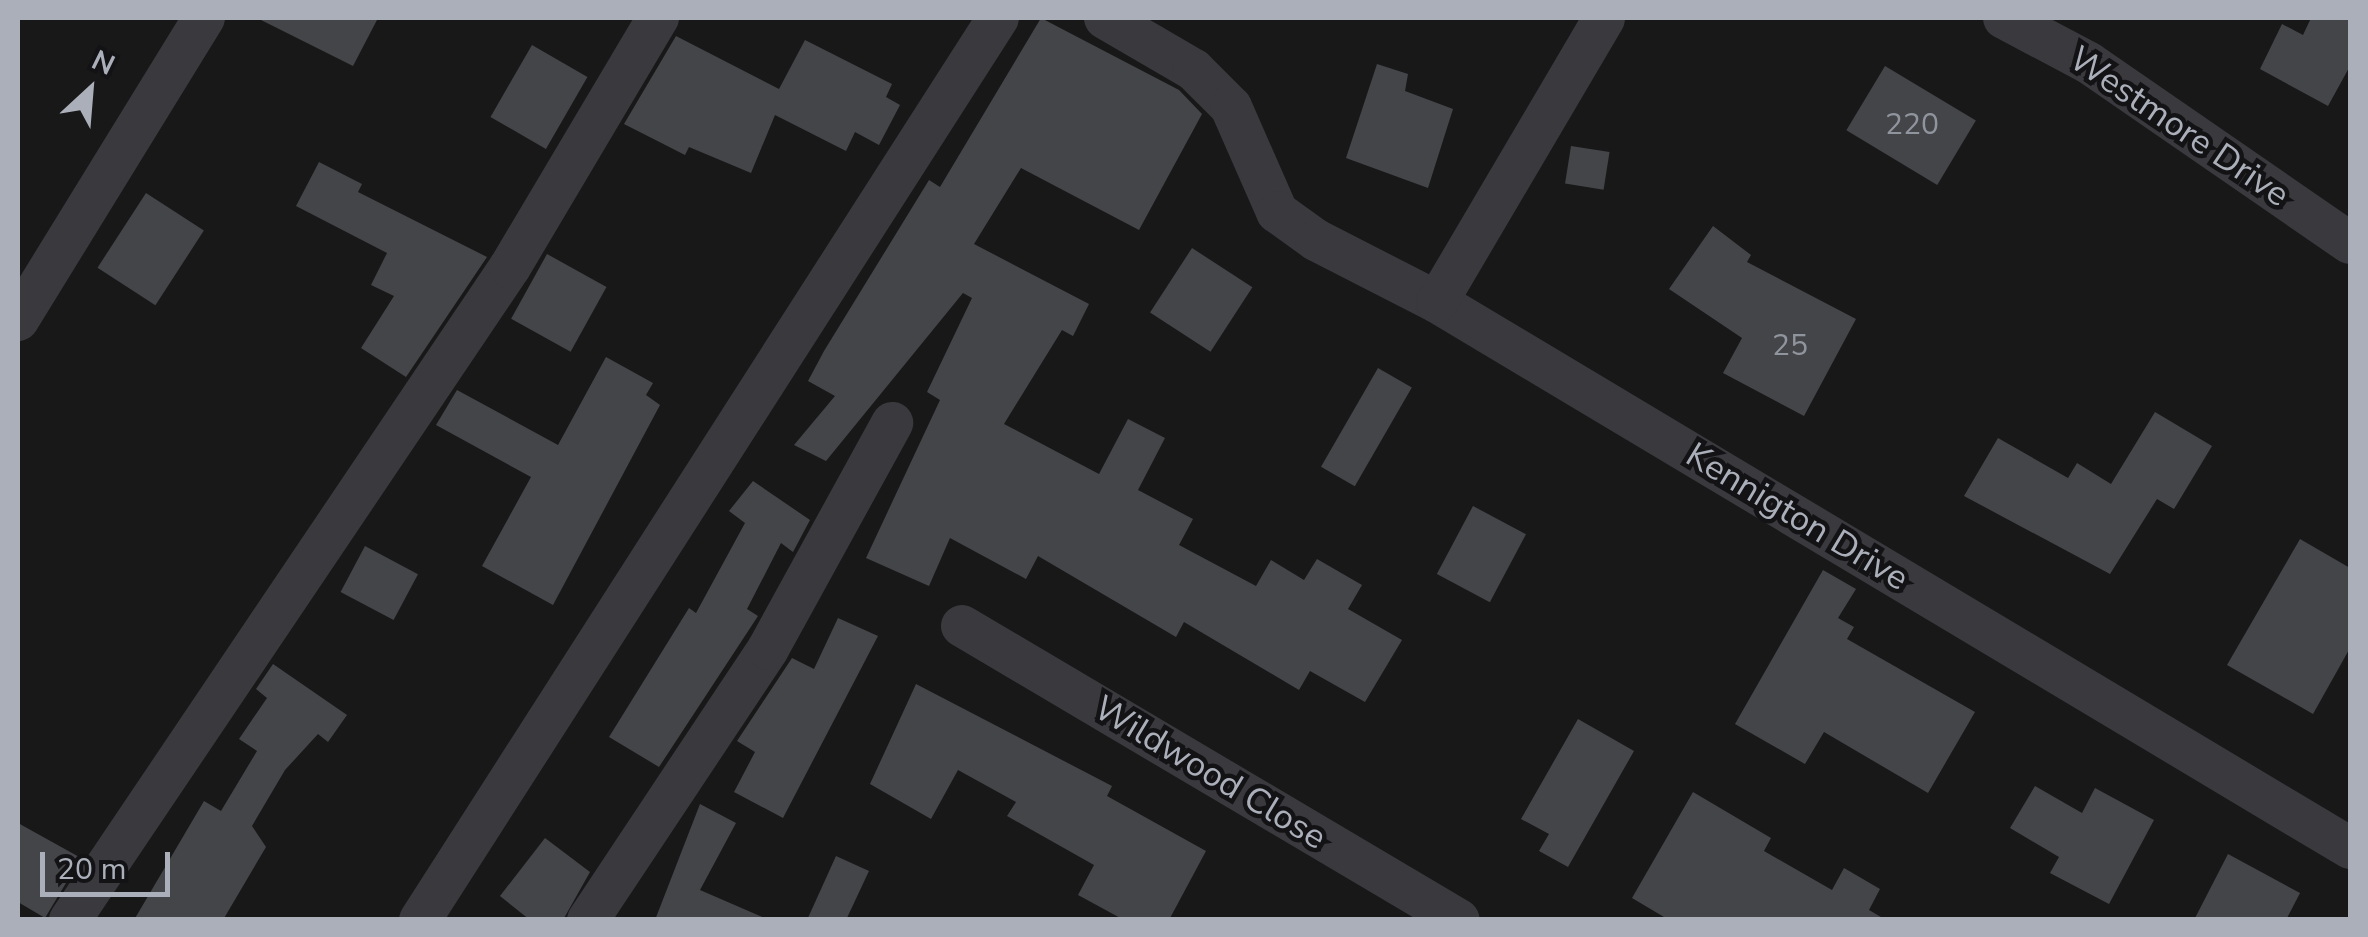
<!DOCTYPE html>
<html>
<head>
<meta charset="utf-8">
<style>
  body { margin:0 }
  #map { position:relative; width:2368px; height:937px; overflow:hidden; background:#181819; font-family:"Nunito Sans",sans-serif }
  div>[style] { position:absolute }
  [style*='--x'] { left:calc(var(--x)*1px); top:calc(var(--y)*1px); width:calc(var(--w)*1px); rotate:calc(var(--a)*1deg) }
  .building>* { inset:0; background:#444549; transform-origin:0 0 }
  .minor>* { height:42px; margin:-21px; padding:0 21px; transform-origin:21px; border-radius:21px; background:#39393e }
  span { translate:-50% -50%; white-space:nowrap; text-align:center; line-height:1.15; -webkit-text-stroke:9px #131215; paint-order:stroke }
  .number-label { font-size:30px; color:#90949d }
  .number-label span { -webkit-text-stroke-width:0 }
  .street-label { font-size:35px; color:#aaafb9 }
  .frame { position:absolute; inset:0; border:20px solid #aaafb9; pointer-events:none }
  .north { position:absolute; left:40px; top:40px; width:100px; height:100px; -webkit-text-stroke:8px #131215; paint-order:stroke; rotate:26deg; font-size:28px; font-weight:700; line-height:40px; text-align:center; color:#aaafb9 }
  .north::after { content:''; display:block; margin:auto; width:35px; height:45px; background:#aaafb9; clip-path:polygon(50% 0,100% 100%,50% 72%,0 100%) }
  .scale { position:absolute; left:40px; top:852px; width:130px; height:45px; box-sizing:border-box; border:5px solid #aaafb9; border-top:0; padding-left:12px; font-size:30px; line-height:35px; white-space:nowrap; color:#aaafb9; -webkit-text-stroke:8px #131215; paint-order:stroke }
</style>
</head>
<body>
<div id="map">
  <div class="building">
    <i style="clip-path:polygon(257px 18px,378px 18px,353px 66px)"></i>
    <i style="clip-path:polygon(1041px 18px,1179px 90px,1202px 114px,1139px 230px,1021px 168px,974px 244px,1089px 304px,1073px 336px,1062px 330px,1004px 424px,1099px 474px,1128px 419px,1165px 438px,1138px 490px,1193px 519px,1179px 545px,1256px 586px,1271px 560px,1304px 580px,1317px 559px,1362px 585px,1348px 609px,1402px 640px,1365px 702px,1310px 671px,1299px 690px,1184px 622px,1176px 637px,1038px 556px,1026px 579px,950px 538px,929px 586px,866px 558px,940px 400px,927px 392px,972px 298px,963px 293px,826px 461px,794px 445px,835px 396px,808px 381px,824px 351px,929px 180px,940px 187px)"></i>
    <i style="clip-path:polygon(2311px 18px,2350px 18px,2350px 66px,2328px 106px,2260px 69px,2282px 24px,2303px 35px)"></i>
    <i style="clip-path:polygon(676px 36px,779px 89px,805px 40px,892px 84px,886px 97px,900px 105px,879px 145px,855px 132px,846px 151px,775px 115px,751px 173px,689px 147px,685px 155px,624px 124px)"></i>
    <i style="left:532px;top:45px;width:64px;height:83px;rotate:30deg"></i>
    <i style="clip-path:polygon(1377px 64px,1408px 74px,1405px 91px,1453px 109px,1428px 188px,1346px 158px)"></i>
    <i style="left:1885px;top:66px;width:106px;height:75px;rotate:31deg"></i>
    <i style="left:1571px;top:146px;width:39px;height:38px;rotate:9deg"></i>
    <i style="clip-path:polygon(319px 162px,362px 184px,358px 192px,487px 257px,406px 377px,361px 348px,394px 296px,371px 285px,387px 253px,296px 206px)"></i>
    <i style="left:146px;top:193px;width:69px;height:89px;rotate:33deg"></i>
    <i style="clip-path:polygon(1713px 226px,1751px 255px,1747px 262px,1856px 319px,1804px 416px,1723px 373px,1742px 338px,1669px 289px)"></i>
    <i style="left:1192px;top:248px;width:72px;height:77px;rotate:33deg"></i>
    <i style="left:547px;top:254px;width:68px;height:74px;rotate:29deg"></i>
    <i style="clip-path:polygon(606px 357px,653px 383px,646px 395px,660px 405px,553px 605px,482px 566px,531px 477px,436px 425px,457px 390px,558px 445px)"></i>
    <i style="left:1378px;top:368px;width:39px;height:114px;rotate:30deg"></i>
    <i style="clip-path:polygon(2155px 412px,2212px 446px,2174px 509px,2157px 499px,2110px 574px,1964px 496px,1998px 438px,2068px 478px,2077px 463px,2111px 484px)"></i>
    <i style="clip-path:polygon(753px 481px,810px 520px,793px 552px,781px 543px,747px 609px,758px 616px,659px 767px,609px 737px,689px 608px,696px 613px,745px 523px,729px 511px)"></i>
    <i style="left:1473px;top:506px;width:60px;height:77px;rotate:28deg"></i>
    <i style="clip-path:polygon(2300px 539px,2350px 568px,2350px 648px,2313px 714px,2227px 665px)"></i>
    <i style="left:365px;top:546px;width:60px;height:52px;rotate:28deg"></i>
    <i style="clip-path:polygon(1823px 570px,1856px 589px,1838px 618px,1854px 627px,1847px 639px,1975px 712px,1928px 793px,1824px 732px,1805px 764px,1735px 724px)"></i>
    <i style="clip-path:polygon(838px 618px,878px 636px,783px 818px,734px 792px,755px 752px,737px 741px,792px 658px,814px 669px)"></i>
    <i style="clip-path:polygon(273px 664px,347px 715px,328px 742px,318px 734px,285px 770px,252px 826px,266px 847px,223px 920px,134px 920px,204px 801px,221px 811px,257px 751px,239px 739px,267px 698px,256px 689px)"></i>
    <i style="clip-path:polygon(916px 684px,1112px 786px,1107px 796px,1206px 851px,1169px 920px,1124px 920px,1078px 895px,1094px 865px,1007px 816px,1016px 802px,958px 770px,931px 819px,870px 784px)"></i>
    <i style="clip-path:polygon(1578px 719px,1634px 751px,1568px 867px,1539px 851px,1549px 834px,1521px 819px)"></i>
    <i style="clip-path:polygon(2035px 786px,2082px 813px,2095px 788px,2154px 820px,2109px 904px,2050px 873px,2059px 857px,2010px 828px)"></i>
    <i style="clip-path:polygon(1693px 792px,1771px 838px,1764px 851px,1832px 890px,1844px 868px,1880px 889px,1869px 910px,1886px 920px,1669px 920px,1632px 898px)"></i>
    <i style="clip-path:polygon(700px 804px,736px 823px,700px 890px,769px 920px,655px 920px)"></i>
    <i style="clip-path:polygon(18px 823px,81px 858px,45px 918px,18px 902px)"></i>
    <i style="clip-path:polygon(545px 838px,590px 872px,563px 920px,530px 920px,500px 896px)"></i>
    <i style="clip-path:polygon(2228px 854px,2300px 893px,2286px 920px,2194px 920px)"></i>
    <i style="clip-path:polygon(836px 856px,869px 871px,846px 920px,807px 920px)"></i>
  </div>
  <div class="minor">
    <i style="--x:1105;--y:18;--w:103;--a:30.3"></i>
    <i style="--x:1194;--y:70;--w:52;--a:45"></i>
    <i style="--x:1231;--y:107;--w:115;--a:66.3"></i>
    <i style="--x:1277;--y:212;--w:48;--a:35.7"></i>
    <i style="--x:1316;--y:240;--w:136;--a:27.1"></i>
    <i style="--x:1437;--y:302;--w:1064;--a:30.88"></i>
    <i style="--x:2004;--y:18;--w:96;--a:27.9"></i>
    <i style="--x:2089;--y:63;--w:317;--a:34.6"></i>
    <i style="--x:1437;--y:302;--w:329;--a:-59.5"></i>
    <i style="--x:18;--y:320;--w:355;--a:-58.4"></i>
    <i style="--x:962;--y:626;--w:577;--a:30.61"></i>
    <i style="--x:70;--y:920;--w:787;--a:-56.03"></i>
    <i style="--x:510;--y:267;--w:290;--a:-59.3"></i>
    <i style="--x:420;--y:920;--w:1071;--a:-57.35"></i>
    <i style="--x:588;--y:920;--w:325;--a:-56.4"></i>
    <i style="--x:768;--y:649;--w:258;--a:-61.2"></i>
  </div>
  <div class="number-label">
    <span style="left:1912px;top:125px">220</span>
    <span style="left:1790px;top:346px">25</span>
  </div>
  <div class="street-label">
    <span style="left:2179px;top:127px;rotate:34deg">Westmore Drive</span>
    <span style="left:1797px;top:517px;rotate:31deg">Kennigton Drive</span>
    <span style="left:1210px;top:773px;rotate:31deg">Wildwood Close</span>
  </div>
  <div class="frame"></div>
  <div class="north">N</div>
  <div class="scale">20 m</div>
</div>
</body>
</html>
